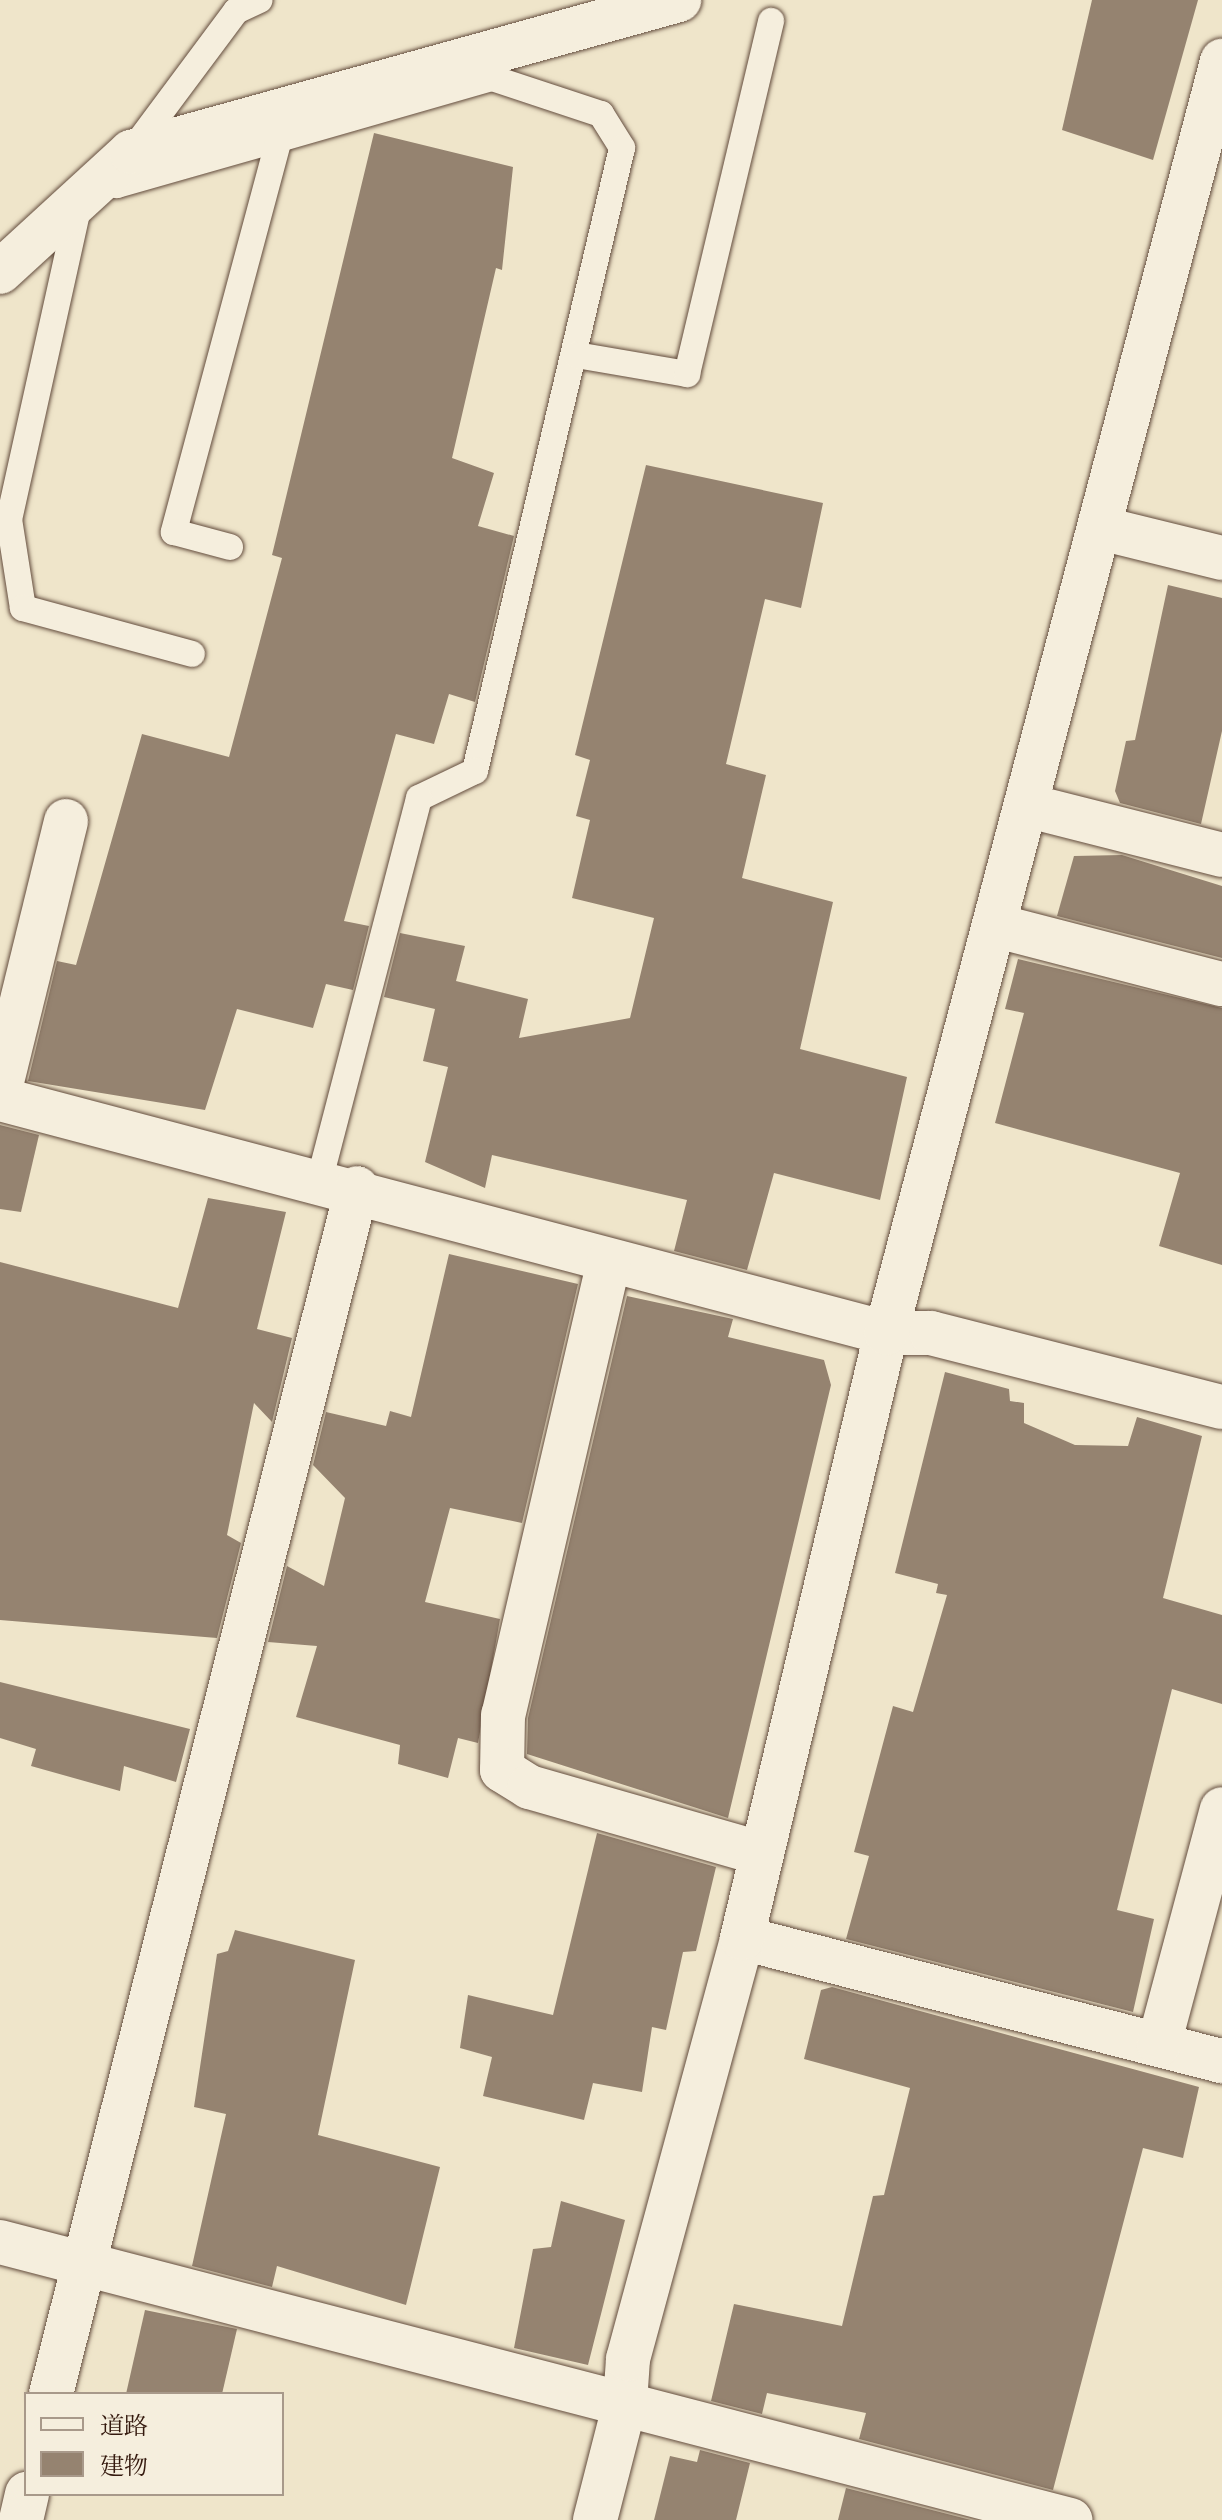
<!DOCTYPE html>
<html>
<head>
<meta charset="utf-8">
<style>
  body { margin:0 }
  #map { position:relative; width:1222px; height:2520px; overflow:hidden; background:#efe5ca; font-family:"Old Standard TT","Noto Serif JP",serif }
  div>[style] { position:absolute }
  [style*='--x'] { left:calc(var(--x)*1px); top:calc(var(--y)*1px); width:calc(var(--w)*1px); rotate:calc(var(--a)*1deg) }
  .building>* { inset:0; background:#958370 }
  .roads { filter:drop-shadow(0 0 2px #634c3d) drop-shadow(0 0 2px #634c3d) }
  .service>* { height:26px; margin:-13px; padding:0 13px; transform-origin:13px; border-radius:13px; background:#f5eedd }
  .minor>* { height:44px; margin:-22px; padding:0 22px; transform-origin:22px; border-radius:22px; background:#f5eedd }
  span { translate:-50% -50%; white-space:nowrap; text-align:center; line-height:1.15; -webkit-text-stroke:6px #f5eedd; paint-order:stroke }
  .legend { position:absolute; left:24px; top:2392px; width:260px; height:104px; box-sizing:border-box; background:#f5eedd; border:2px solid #a8998a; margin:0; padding:10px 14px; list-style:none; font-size:24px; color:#34190e }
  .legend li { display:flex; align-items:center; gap:16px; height:40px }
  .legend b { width:40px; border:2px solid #a8998a }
</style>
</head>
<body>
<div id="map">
  <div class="building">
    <i style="clip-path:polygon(1092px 0,1198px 0,1153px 160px,1062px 130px)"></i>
    <i style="clip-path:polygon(374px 133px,513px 167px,502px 270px,496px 268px,452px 458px,494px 473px,478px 526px,514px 536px,475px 702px,449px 694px,434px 744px,396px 734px,344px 921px,369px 926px,353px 990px,326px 984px,313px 1028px,237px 1009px,205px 1110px,28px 1081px,57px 961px,76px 965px,142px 734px,229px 757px,282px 558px,272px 555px)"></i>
    <i style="clip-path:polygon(646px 465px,823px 503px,801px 608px,765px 599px,726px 764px,766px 775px,742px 878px,833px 902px,800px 1049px,907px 1077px,880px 1200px,774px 1173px,747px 1270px,674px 1251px,687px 1200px,492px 1155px,485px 1188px,425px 1162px,448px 1067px,423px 1061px,435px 1009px,384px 997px,400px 933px,465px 946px,456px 981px,528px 999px,519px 1038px,630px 1018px,654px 918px,572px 898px,590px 820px,576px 816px,590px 760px,575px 755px)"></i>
    <i style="clip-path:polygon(1168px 585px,1222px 598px,1222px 731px,1201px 824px,1120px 803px,1115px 791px,1126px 741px,1135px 740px)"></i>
    <i style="clip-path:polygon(1122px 855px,1222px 886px,1222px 958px,1057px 916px,1074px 856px)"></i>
    <i style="clip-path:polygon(1018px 959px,1222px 1008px,1222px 1265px,1159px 1246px,1180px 1173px,995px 1123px,1024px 1013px,1005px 1009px)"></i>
    <i style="clip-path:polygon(0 1125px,39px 1135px,21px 1212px,0 1209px)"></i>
    <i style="clip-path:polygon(208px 1198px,286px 1212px,257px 1329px,292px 1338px,272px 1422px,254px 1403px,227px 1535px,241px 1543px,217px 1638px,0 1620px,0 1262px,178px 1308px)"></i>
    <i style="clip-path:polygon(449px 1254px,578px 1284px,522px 1523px,450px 1508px,425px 1602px,500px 1619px,478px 1743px,458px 1738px,448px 1778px,398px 1764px,400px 1745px,296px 1717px,317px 1646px,268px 1642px,287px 1566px,324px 1586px,345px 1498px,313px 1465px,326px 1412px,386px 1426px,390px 1411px,411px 1417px)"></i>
    <i style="clip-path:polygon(627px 1296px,733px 1319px,728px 1337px,824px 1360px,831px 1385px,728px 1818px,527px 1754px,528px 1718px)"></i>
    <i style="clip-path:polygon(945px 1372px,1009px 1389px,1010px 1401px,1024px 1403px,1024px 1423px,1075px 1445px,1128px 1446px,1137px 1417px,1202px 1436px,1163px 1598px,1222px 1615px,1222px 1704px,1172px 1689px,1117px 1910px,1154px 1919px,1133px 2012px,846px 1939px,869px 1856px,854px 1852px,893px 1706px,913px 1712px,947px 1595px,936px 1593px,938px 1584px,895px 1573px)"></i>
    <i style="clip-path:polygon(0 1682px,190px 1729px,176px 1782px,124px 1766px,120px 1791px,31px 1766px,36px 1749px,0 1738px)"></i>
    <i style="clip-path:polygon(597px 1833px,716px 1867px,696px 1951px,683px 1952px,666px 2030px,652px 2027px,642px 2092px,593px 2083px,584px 2120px,483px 2096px,492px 2057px,460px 2048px,468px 1995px,553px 2015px)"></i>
    <i style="clip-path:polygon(235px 1930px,355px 1960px,318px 2135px,440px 2167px,406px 2305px,277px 2266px,272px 2287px,192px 2266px,226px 2114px,194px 2107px,217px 1954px,228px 1951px)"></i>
    <i style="clip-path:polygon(832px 1987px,1199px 2087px,1183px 2158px,1143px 2148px,1053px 2490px,859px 2439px,866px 2413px,767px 2393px,762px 2414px,711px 2401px,734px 2304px,842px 2326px,873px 2196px,884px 2195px,910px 2088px,804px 2059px,821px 1990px)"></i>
    <i style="clip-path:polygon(561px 2201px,625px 2220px,588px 2365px,514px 2348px,533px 2249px,551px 2247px)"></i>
    <i style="clip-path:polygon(145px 2310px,237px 2329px,222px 2394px,126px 2394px)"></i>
    <i style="clip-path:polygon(700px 2450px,750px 2463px,736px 2520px,654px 2520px,670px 2456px,697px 2462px)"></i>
    <i style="clip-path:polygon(846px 2488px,971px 2520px,838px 2520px)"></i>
  </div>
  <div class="roads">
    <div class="service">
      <i style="--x:279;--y:139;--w:222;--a:-16"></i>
      <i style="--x:492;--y:78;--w:115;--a:18.3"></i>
      <i style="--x:601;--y:114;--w:40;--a:58"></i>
      <i style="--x:622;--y:148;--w:640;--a:103.28"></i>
      <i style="--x:475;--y:771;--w:62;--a:154.3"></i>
      <i style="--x:419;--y:798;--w:394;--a:104.6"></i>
      <i style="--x:131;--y:152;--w:176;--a:-53.3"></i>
      <i style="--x:236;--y:11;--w:26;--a:-25"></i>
      <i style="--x:101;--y:179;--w:17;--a:21"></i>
      <i style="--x:117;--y:185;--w:168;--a:-15.9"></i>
      <i style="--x:279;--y:139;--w:407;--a:105"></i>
      <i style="--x:174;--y:532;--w:58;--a:15"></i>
      <i style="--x:79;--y:204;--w:323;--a:102.5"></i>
      <i style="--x:9;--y:519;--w:90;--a:81.1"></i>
      <i style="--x:23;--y:608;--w:175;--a:15.2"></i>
      <i style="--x:576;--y:355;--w:113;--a:9.7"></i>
      <i style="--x:687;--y:374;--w:363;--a:-76.6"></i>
    </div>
    <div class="minor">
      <i style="--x:0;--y:272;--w:178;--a:-42.5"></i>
      <i style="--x:131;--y:152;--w:569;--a:-15.5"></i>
      <i style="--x:1100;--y:528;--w:126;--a:13.8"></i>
      <i style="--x:1029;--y:806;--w:199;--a:14.2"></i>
      <i style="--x:997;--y:926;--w:232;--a:14.5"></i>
      <i style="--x:0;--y:1090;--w:277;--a:-76.2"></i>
      <i style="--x:0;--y:1099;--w:916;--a:14.79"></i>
      <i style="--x:886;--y:1333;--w:45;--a:0"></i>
      <i style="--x:931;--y:1333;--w:300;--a:14.3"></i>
      <i style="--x:609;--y:1261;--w:466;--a:103.1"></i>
      <i style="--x:503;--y:1715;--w:55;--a:91"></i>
      <i style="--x:502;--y:1770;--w:32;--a:32"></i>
      <i style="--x:529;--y:1787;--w:239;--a:16"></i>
      <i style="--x:742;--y:1938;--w:496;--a:14.4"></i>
      <i style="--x:1159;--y:2044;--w:243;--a:-75"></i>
      <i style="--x:0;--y:2242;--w:1106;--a:14.56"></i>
      <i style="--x:51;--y:2394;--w:1244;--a:-75.76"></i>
      <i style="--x:21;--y:2520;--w:27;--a:-77"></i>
      <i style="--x:595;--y:2520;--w:121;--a:-75.6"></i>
      <i style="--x:625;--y:2403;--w:44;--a:-86.1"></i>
      <i style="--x:628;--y:2359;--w:436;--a:-74.8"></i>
      <i style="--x:742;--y:1938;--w:622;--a:-76.61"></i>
      <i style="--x:886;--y:1333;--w:1316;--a:-75.2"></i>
    </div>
  </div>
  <ul class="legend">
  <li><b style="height:10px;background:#f5eedd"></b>道路</li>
  <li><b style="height:22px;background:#958370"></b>建物</li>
  </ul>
</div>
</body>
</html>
